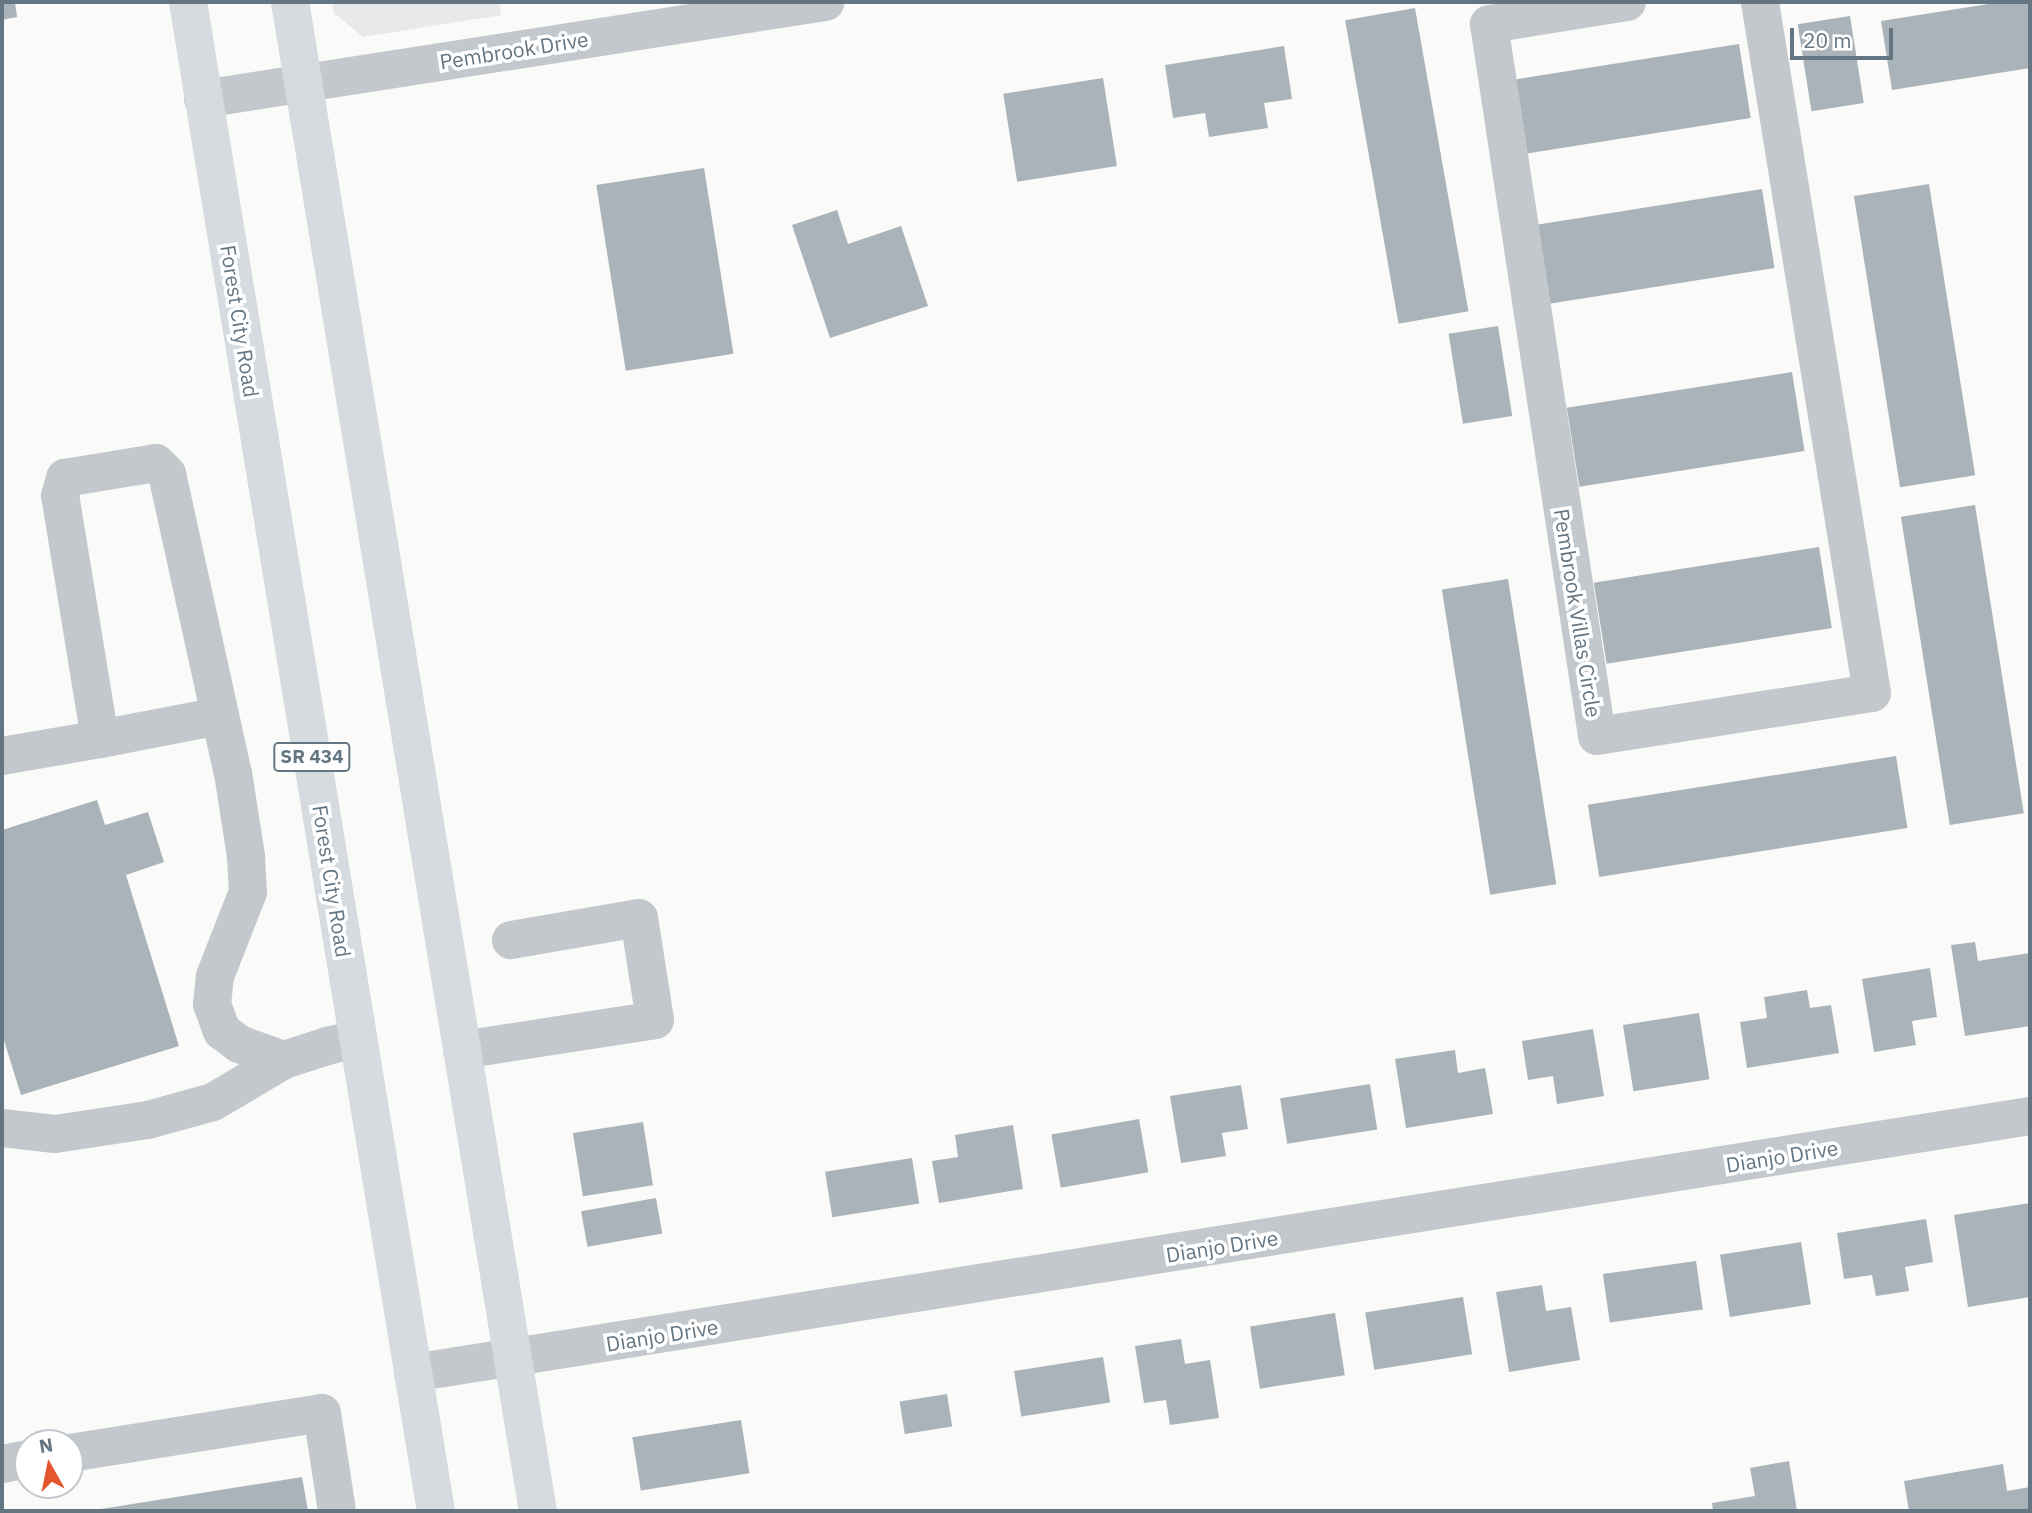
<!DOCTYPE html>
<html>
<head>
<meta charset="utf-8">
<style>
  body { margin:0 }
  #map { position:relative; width:2032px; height:1513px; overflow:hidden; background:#fafaf8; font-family:"IBM Plex Sans",sans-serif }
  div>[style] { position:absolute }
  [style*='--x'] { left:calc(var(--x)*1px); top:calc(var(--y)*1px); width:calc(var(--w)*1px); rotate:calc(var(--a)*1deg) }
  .built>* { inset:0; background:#e8e9e9 }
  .building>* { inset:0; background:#aab3b9; transform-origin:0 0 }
  .minor>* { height:38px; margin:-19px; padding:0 19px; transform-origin:19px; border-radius:19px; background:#c3c8cc }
  .major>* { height:38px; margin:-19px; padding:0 19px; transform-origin:19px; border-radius:19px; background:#d6dbdf }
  span { translate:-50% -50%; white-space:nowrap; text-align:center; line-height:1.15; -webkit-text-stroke:7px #fff; paint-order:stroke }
  .shield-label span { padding:2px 5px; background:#fff; border:2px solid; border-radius:5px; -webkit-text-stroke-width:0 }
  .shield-label { font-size:19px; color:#657683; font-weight:700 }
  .street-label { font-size:21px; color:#657683 }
  .frame { position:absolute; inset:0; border:4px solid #657683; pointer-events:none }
  .north { position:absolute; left:14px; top:1429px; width:70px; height:70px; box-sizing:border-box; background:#fff; border:2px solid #c1c8cd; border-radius:50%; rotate:351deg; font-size:19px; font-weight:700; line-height:28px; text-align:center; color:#657683 }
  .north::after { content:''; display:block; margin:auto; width:24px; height:32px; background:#e4572e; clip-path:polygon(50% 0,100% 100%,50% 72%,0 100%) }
  .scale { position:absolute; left:1790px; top:28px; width:103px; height:32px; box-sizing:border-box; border:4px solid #657683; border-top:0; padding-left:9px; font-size:21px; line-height:24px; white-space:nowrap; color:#657683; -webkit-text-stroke:5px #fff; paint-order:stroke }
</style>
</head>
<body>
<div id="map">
  <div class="built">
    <i style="clip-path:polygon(332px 2px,499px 2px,501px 15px,363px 37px,334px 13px)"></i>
  </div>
  <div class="building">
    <i style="clip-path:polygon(2px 2px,15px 2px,17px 17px,2px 20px)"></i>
    <i style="clip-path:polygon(2001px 2px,2030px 2px,2030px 68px,1892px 90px,1881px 21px)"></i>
    <i style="left:1415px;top:8px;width:308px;height:71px;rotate:80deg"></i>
    <i style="left:1850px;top:16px;width:88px;height:53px;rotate:81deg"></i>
    <i style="left:1739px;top:44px;width:75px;height:228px;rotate:81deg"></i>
    <i style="clip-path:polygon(1284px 46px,1292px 99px,1264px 103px,1268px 128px,1209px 137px,1205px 113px,1173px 118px,1165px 65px)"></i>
    <i style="left:1103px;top:78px;width:89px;height:101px;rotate:81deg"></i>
    <i style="left:704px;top:168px;width:188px;height:109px;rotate:81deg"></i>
    <i style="left:1929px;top:184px;width:295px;height:76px;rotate:81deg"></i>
    <i style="left:1762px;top:189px;width:80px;height:228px;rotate:81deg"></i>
    <i style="clip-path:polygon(837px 210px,848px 244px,901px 226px,928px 306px,830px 338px,792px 225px)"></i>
    <i style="left:1498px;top:326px;width:91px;height:50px;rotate:81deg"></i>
    <i style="left:1792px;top:372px;width:80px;height:228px;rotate:81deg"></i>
    <i style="left:1975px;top:505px;width:312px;height:75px;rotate:81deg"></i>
    <i style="left:1819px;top:547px;width:82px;height:228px;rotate:81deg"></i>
    <i style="left:1508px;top:579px;width:309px;height:67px;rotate:81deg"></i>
    <i style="left:1896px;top:756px;width:73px;height:312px;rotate:81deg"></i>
    <i style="clip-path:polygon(97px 800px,105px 825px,148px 812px,164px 862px,126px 875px,179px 1046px,21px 1095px,2px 1034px,2px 830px)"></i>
    <i style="clip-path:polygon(1975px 942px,1978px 961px,2030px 953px,2030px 1026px,1965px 1036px,1951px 945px)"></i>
    <i style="clip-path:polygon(1930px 968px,1937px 1017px,1912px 1021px,1916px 1045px,1874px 1052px,1862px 979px)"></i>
    <i style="clip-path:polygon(1807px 990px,1810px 1008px,1831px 1005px,1839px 1053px,1747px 1068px,1740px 1022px,1767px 1018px,1764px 997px)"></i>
    <i style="left:1699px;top:1013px;width:67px;height:77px;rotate:81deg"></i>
    <i style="clip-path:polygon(1593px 1029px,1604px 1096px,1557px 1104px,1553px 1076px,1528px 1080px,1522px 1041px)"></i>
    <i style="clip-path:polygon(1455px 1050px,1458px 1073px,1485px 1068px,1493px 1114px,1406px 1128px,1395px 1059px)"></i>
    <i style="left:1370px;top:1084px;width:46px;height:91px;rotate:81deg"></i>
    <i style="clip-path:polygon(1241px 1085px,1248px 1129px,1222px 1133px,1226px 1156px,1181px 1163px,1170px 1096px)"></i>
    <i style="left:1139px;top:1119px;width:54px;height:89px;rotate:80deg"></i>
    <i style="left:643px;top:1122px;width:64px;height:71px;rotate:81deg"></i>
    <i style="clip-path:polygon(1013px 1125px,1023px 1189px,939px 1203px,932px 1161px,958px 1157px,955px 1135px)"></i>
    <i style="left:912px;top:1158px;width:46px;height:88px;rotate:81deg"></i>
    <i style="left:656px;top:1198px;width:36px;height:76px;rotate:80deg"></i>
    <i style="clip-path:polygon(2030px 1203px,2030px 1297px,1968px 1307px,1954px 1215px)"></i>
    <i style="clip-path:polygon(1926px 1219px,1933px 1262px,1905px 1267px,1909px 1291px,1876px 1296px,1872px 1275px,1844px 1279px,1837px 1233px)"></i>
    <i style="left:1801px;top:1242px;width:63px;height:82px;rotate:81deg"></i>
    <i style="left:1696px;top:1261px;width:49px;height:94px;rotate:82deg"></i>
    <i style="clip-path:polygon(1542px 1285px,1546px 1311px,1571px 1307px,1580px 1360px,1509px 1372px,1496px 1292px)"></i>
    <i style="left:1463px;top:1297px;width:58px;height:99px;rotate:81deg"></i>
    <i style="left:1335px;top:1313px;width:63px;height:86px;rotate:81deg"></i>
    <i style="clip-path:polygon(1181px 1339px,1185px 1364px,1210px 1360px,1219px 1418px,1170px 1425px,1166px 1400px,1144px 1403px,1135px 1346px)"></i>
    <i style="left:1103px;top:1357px;width:46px;height:90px;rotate:81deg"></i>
    <i style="left:947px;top:1394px;width:33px;height:48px;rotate:81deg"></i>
    <i style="left:741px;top:1420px;width:54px;height:110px;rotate:81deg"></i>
    <i style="clip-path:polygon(1789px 1461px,1797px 1511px,1713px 1511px,1712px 1503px,1755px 1496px,1750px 1468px)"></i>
    <i style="clip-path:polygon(2003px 1464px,2007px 1491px,2030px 1487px,2030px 1511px,1909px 1511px,1904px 1481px)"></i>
    <i style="clip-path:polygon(302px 1477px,308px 1511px,95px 1511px,95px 1510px)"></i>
  </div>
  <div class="minor">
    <i style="--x:1627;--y:2;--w:140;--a:170.9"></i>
    <i style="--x:1489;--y:24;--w:720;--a:81.37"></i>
    <i style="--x:1597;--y:736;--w:278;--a:-8.9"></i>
    <i style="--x:1872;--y:693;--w:700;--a:-99.21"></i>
    <i style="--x:203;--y:99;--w:630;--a:-8.86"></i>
    <i style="--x:100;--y:739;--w:121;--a:-10.9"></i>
    <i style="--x:2;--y:756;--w:99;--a:-9.8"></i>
    <i style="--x:100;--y:739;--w:246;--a:-99.3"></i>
    <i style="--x:60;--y:496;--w:19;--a:-74"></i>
    <i style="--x:65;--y:478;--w:92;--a:-9.4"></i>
    <i style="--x:156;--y:463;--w:16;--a:45"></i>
    <i style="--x:167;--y:474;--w:306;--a:77.6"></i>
    <i style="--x:233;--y:773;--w:84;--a:81.1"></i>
    <i style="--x:246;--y:856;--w:36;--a:87"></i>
    <i style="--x:248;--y:892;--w:90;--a:111.4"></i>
    <i style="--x:215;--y:976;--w:28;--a:96"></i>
    <i style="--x:212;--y:1004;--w:29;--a:70"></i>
    <i style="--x:222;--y:1031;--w:21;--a:37"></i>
    <i style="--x:239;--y:1044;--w:48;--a:19.6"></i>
    <i style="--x:462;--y:1050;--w:195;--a:-8.8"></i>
    <i style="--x:655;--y:1020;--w:103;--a:-98.9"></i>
    <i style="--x:639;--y:918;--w:130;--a:170.2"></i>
    <i style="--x:2;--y:1128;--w:53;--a:6.5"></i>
    <i style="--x:55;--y:1134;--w:94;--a:-8.6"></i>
    <i style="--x:148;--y:1120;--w:67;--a:-15.5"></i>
    <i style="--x:213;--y:1102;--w:82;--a:-30.6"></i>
    <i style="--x:284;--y:1060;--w:45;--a:-18"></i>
    <i style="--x:327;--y:1046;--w:32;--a:-13"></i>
    <i style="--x:413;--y:1373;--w:1637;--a:-9.03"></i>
    <i style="--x:70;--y:1453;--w:255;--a:-9"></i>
    <i style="--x:322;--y:1413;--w:99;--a:81.3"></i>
    <i style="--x:2;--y:1464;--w:26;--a:-11"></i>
  </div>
  <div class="major">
    <i style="--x:188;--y:2;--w:1529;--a:80.67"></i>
    <i style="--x:290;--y:2;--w:1529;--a:80.67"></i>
  </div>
  <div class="shield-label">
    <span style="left:312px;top:757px">SR 434</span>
  </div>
  <div class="street-label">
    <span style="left:514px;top:50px;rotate:-9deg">Pembrook Drive</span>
    <span style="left:240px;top:321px;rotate:81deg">Forest City Road</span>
    <span style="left:1578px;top:613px;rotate:81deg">Pembrook Villas Circle</span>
    <span style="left:332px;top:881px;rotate:81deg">Forest City Road</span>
    <span style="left:1782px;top:1156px;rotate:-9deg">Dianjo Drive</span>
    <span style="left:1222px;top:1246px;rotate:-9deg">Dianjo Drive</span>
    <span style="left:662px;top:1335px;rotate:-9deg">Dianjo Drive</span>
  </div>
  <div class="frame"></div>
  <div class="north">N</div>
  <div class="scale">20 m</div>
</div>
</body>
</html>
